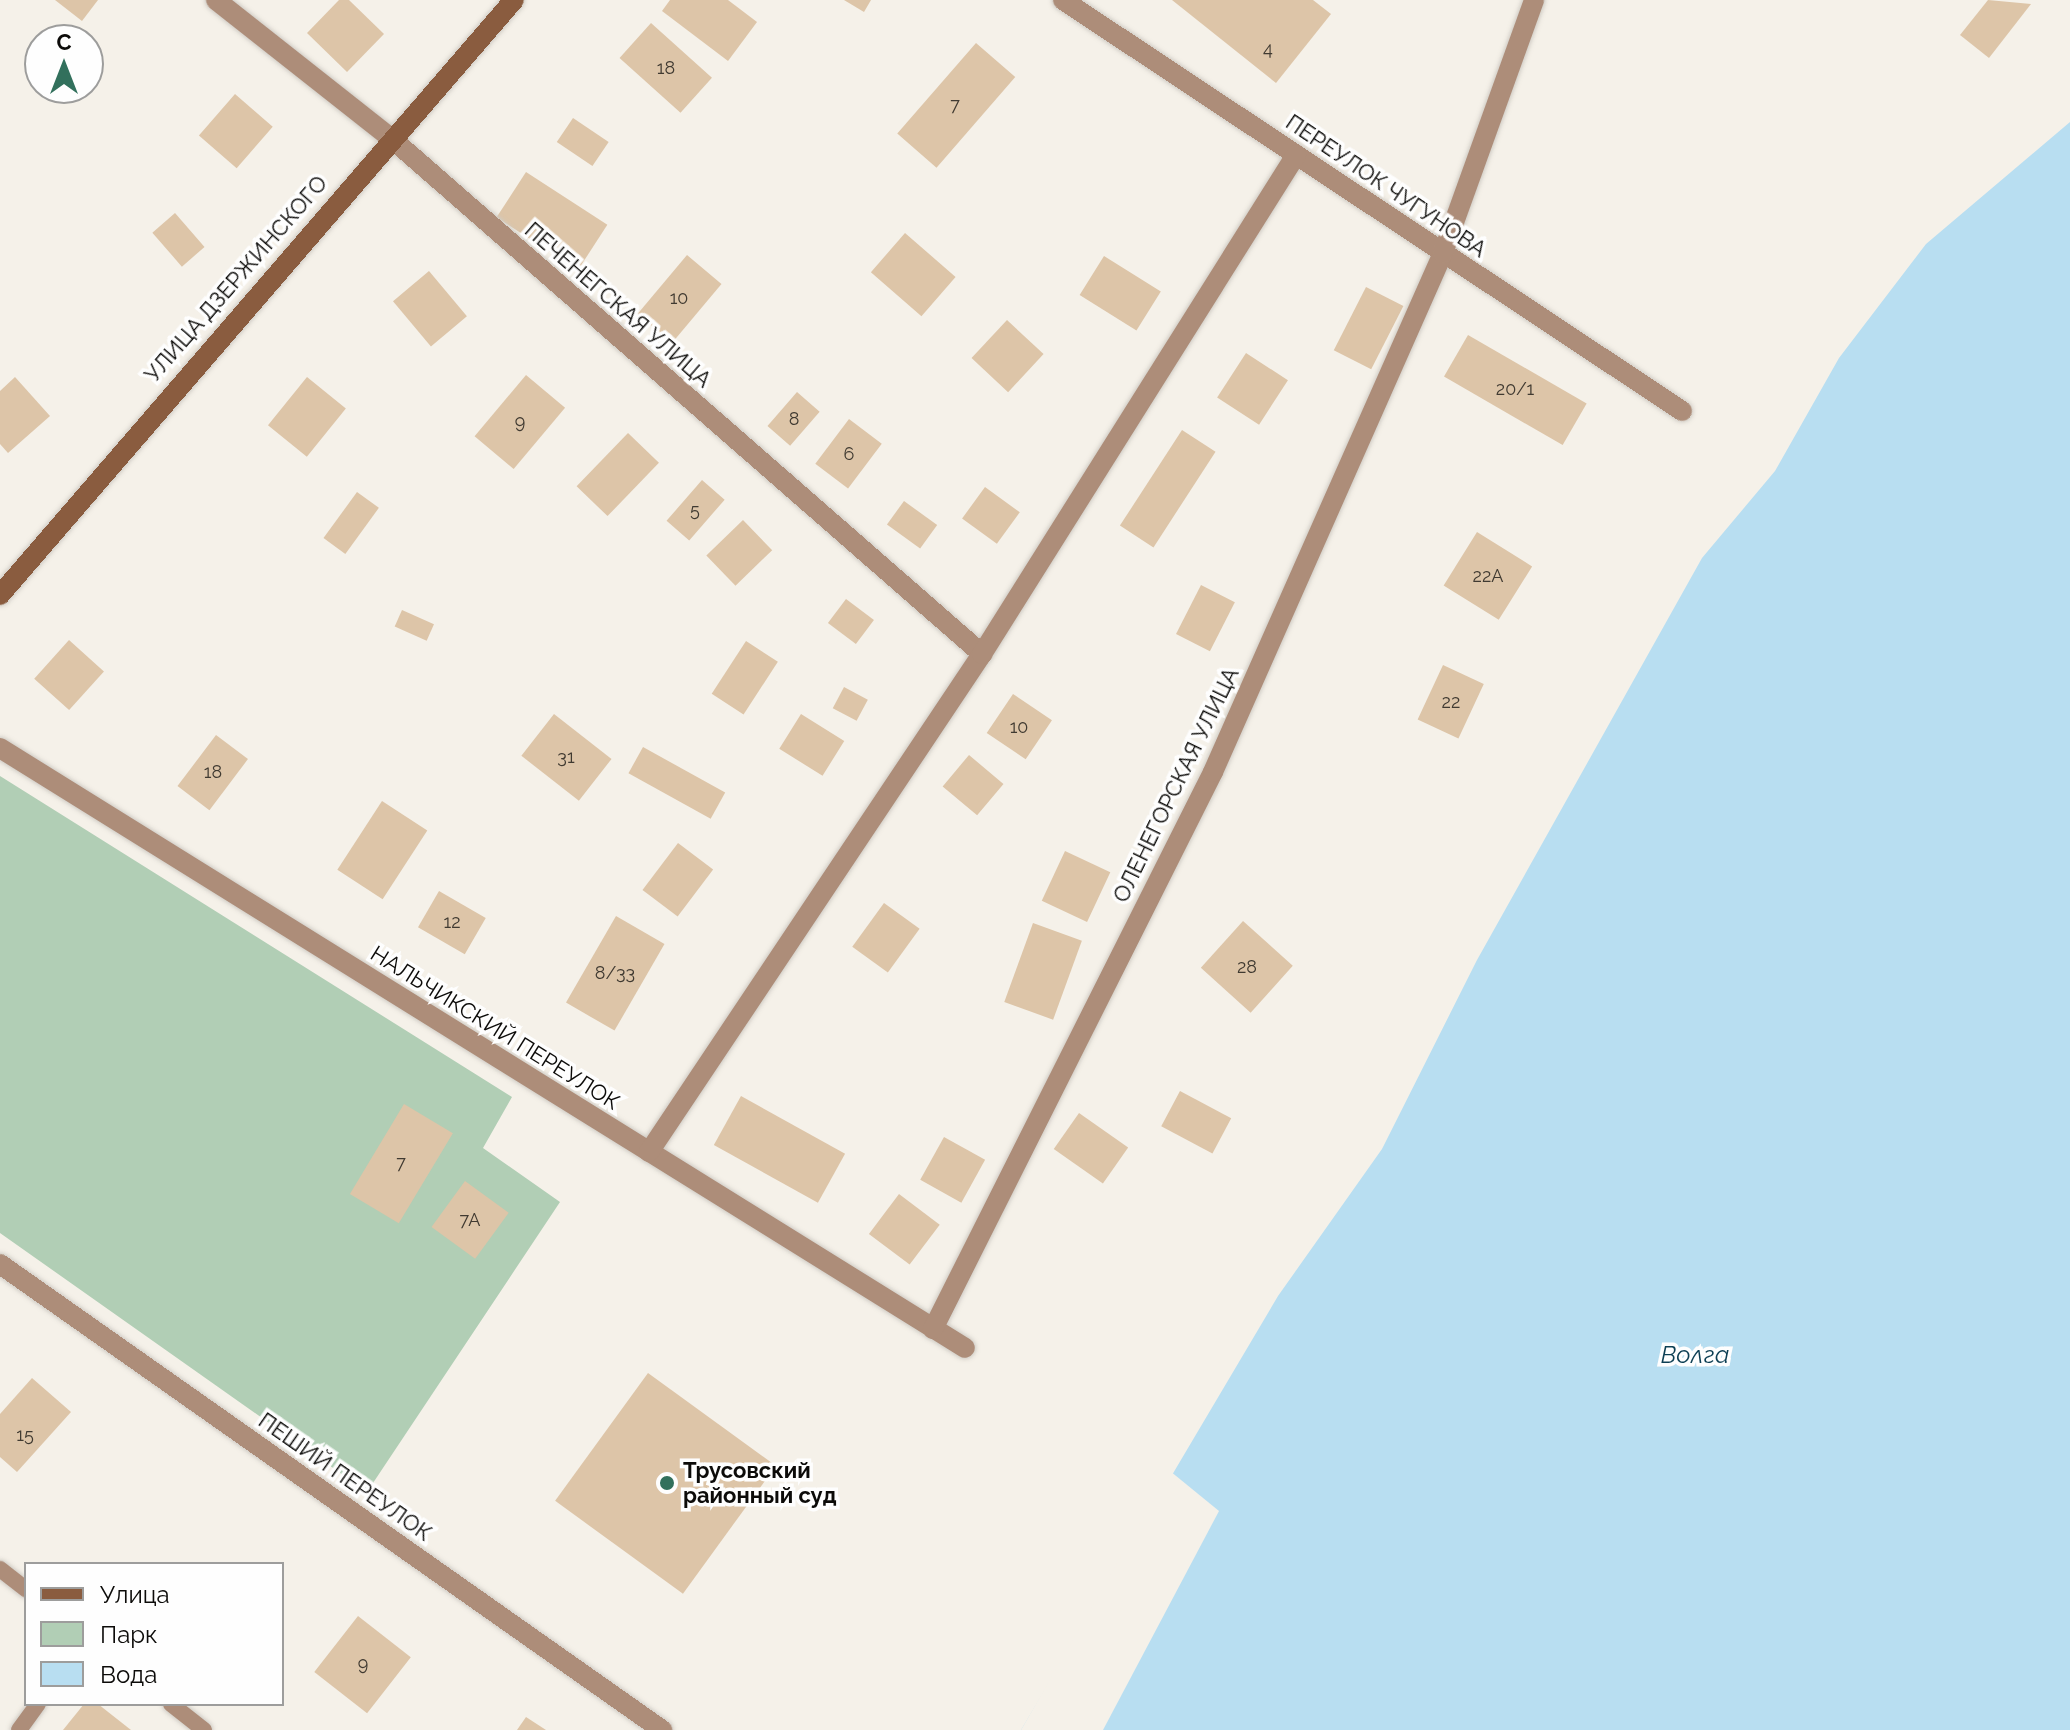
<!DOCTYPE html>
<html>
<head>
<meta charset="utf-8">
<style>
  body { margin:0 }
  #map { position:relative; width:2070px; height:1730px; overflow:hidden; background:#f5f1e9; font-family:Raleway,sans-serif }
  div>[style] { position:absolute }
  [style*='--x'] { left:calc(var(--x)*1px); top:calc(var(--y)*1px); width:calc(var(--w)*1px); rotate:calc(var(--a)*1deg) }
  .green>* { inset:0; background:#b1ceb5 }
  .water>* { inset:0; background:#b8def1 }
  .pier>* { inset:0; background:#f5f1e9 }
  .building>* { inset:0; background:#ddc5a8; transform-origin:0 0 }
  .roads { filter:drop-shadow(0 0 2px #d0ccc5) drop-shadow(0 0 2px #d0ccc5) }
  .service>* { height:16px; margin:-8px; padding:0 8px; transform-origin:8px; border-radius:8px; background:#ad8d79 }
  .minor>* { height:20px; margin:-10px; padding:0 10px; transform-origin:10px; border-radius:10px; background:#ad8d79 }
  .secondary>* { height:20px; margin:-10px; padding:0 10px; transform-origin:10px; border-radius:10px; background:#8a5c3f }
  .dots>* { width:22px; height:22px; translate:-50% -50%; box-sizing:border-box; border:4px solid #fefefe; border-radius:50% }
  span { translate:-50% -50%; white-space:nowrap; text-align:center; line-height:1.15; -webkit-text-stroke:7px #fefefe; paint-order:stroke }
  .number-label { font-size:18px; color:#403a31 }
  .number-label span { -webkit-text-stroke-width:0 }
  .street-label { font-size:22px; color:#0c0b09 }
  .poi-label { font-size:22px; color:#0c0b09; font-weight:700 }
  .left { translate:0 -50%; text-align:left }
  .water-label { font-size:24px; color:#0d3f54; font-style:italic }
  .legend { position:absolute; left:24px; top:1562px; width:260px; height:144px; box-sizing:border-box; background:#fefefe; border:2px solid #9d9d9c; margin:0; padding:10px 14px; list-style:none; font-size:24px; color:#0c0b09 }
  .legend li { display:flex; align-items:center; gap:16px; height:40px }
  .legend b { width:40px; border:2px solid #9d9d9c }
  .north { position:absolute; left:24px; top:24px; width:80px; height:80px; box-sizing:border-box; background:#fefefe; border:2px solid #9d9d9c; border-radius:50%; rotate:0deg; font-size:22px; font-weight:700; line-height:32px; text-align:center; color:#0c0b09 }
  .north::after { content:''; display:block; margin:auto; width:28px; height:36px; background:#32705c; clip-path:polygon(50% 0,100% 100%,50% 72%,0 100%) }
</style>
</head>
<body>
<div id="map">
  <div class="green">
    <i style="clip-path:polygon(0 776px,512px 1097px,483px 1148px,560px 1202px,367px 1492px,0 1233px)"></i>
  </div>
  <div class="water">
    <i style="clip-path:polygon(2070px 122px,2070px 1730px,1021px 1730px,1278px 1296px,1382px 1149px,1477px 960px,1702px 558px,1775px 471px,1839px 358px,1926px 244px)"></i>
  </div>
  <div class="pier">
    <i style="clip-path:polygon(1170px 1471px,1219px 1511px,1103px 1730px,1021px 1730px)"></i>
  </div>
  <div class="building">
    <i style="clip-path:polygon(55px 0,98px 0,82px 21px)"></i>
    <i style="clip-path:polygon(339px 0,349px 0,384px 34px,347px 72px,307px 33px)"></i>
    <i style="clip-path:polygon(670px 0,728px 0,757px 22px,728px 61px,662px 11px)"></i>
    <i style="clip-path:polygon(844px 0,871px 0,864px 12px)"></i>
    <i style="clip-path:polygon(1172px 0,1313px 0,1331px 14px,1276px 83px)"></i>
    <i style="clip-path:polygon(1988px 0,2031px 4px,1989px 58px,1960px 35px)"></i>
    <i style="left:651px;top:23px;width:82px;height:47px;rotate:42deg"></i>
    <i style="left:976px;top:43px;width:52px;height:120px;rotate:41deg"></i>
    <i style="left:235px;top:94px;width:50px;height:55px;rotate:41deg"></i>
    <i style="left:573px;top:118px;width:43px;height:29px;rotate:34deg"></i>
    <i style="left:526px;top:172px;width:97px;height:54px;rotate:33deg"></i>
    <i style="left:175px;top:213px;width:45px;height:30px;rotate:49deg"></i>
    <i style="left:905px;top:233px;width:67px;height:52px;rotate:41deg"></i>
    <i style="left:687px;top:255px;width:45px;height:77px;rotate:40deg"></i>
    <i style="left:1104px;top:256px;width:67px;height:46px;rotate:32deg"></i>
    <i style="left:429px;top:271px;width:59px;height:47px;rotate:50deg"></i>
    <i style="left:1366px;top:287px;width:42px;height:71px;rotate:27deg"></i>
    <i style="left:1007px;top:320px;width:50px;height:52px;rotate:43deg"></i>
    <i style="left:1468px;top:335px;width:137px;height:48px;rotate:30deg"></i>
    <i style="left:1246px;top:353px;width:50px;height:53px;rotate:33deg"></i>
    <i style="left:526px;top:375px;width:51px;height:80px;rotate:40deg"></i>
    <i style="clip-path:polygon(15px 377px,50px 416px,8px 453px,0 444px,0 391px)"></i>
    <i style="left:307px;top:377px;width:50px;height:62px;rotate:39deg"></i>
    <i style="left:797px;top:392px;width:30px;height:45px;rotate:41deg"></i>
    <i style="left:849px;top:419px;width:41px;height:56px;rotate:37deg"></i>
    <i style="left:1182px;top:430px;width:40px;height:114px;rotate:33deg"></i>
    <i style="left:628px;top:433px;width:43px;height:74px;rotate:44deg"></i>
    <i style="left:702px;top:480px;width:30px;height:54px;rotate:41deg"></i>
    <i style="left:985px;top:487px;width:43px;height:39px;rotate:36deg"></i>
    <i style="left:357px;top:492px;width:27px;height:57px;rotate:36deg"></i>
    <i style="left:904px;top:501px;width:41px;height:29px;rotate:36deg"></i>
    <i style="left:743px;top:520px;width:42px;height:51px;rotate:46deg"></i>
    <i style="left:1477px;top:532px;width:65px;height:63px;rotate:32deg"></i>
    <i style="left:1201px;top:585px;width:38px;height:55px;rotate:27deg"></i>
    <i style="left:846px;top:599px;width:35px;height:30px;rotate:37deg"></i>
    <i style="left:402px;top:610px;width:35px;height:18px;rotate:24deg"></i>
    <i style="left:69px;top:640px;width:47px;height:52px;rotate:42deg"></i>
    <i style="left:746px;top:641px;width:38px;height:63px;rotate:33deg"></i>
    <i style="left:1443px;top:665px;width:45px;height:60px;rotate:25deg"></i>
    <i style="left:844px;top:687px;width:27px;height:24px;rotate:28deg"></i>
    <i style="left:1013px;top:694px;width:47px;height:47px;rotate:34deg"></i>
    <i style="left:554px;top:714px;width:73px;height:53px;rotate:38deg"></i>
    <i style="left:801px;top:714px;width:51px;height:41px;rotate:32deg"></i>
    <i style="left:216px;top:735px;width:40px;height:64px;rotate:37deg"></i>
    <i style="left:643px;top:747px;width:94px;height:30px;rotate:29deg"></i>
    <i style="left:969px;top:755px;width:45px;height:41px;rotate:40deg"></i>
    <i style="left:382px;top:801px;width:54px;height:82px;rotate:33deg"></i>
    <i style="left:678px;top:843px;width:44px;height:59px;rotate:37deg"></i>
    <i style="left:1065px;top:851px;width:50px;height:55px;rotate:25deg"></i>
    <i style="left:439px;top:891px;width:54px;height:42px;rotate:30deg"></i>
    <i style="left:884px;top:903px;width:44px;height:54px;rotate:36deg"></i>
    <i style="left:616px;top:916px;width:56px;height:100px;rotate:30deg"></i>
    <i style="left:1243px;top:921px;width:67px;height:63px;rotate:42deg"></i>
    <i style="left:1033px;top:923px;width:52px;height:84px;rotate:20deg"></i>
    <i style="left:1180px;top:1091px;width:58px;height:40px;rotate:28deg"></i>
    <i style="left:741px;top:1096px;width:119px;height:56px;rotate:29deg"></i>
    <i style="left:404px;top:1104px;width:57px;height:105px;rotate:31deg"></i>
    <i style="left:1079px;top:1113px;width:60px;height:44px;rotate:35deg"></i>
    <i style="left:944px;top:1137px;width:47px;height:49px;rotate:29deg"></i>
    <i style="left:465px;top:1181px;width:54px;height:57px;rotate:36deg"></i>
    <i style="left:899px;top:1194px;width:51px;height:50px;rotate:37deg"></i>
    <i style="left:648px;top:1373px;width:158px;height:158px;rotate:36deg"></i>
    <i style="clip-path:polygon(32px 1378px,71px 1412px,17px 1472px,0 1457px,0 1414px)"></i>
    <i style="left:358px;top:1616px;width:67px;height:71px;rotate:38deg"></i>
    <i style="clip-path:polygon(84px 1704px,98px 1704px,131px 1730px,63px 1730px)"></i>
    <i style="clip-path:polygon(526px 1717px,546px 1730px,517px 1730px)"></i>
  </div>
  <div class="roads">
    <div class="service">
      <i style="--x:0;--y:1569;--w:33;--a:38"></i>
      <i style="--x:171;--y:1704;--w:42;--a:38.2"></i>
      <i style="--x:19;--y:1730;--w:32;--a:-54"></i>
    </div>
    <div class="minor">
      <i style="--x:216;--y:0;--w:223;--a:38.3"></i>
      <i style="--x:391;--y:138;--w:785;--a:41.12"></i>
      <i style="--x:1063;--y:0;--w:743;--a:33.58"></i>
      <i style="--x:0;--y:748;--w:1136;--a:31.87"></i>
      <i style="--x:649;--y:1152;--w:599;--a:-56.23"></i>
      <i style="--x:982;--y:654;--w:590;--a:-57.82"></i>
      <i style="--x:0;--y:1264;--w:810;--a:35.14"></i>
      <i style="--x:933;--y:1329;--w:623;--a:-63.31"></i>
      <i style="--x:1213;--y:772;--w:568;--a:-66.1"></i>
      <i style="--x:1443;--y:253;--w:269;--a:-70.2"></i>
    </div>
    <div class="secondary">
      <i style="--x:0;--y:595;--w:786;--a:-49.18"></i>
    </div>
  </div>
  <div class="dots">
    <i style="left:667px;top:1483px;background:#32705c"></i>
  </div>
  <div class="number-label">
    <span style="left:1268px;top:49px">4</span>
    <span style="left:666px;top:68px">18</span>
    <span style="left:955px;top:105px">7</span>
    <span style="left:679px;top:298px">10</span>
    <span style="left:1515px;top:389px">20/1</span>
    <span style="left:794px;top:419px">8</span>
    <span style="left:520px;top:422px">9</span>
    <span style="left:849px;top:454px">6</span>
    <span style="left:695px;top:510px">5</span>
    <span style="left:1488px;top:576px">22А</span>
    <span style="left:1451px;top:702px">22</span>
    <span style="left:1019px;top:727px">10</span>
    <span style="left:566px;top:757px">31</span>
    <span style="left:213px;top:772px">18</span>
    <span style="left:452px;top:922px">12</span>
    <span style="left:1247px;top:967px">28</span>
    <span style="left:615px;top:973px">8/33</span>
    <span style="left:401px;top:1163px">7</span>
    <span style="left:470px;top:1220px">7А</span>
    <span style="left:25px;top:1435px">15</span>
    <span style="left:363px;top:1664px">9</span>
  </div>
  <div class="street-label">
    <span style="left:1386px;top:186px;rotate:34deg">ПЕРЕУЛОК ЧУГУНОВА</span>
    <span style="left:236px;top:279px;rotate:-49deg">УЛИЦА ДЗЕРЖИНСКОГО</span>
    <span style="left:618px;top:305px;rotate:41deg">ПЕЧЕНЕГСКАЯ УЛИЦА</span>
    <span style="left:1176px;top:785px;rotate:-64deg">ОЛЕНЕГОРСКАЯ УЛИЦА</span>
    <span style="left:495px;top:1028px;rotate:32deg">НАЛЬЧИКСКИЙ ПЕРЕУЛОК</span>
    <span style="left:345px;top:1477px;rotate:35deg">ПЕШИЙ ПЕРЕУЛОК</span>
  </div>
  <div class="poi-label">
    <span class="left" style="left:683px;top:1483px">Трусовский<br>районный суд</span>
  </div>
  <div class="water-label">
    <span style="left:1695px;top:1355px">Волга</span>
  </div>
  <ul class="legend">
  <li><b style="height:10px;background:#8a5c3f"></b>Улица</li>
  <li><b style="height:22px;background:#b1ceb5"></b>Парк</li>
  <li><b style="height:22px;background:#b8def1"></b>Вода</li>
  </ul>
  <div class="north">С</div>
</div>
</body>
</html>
